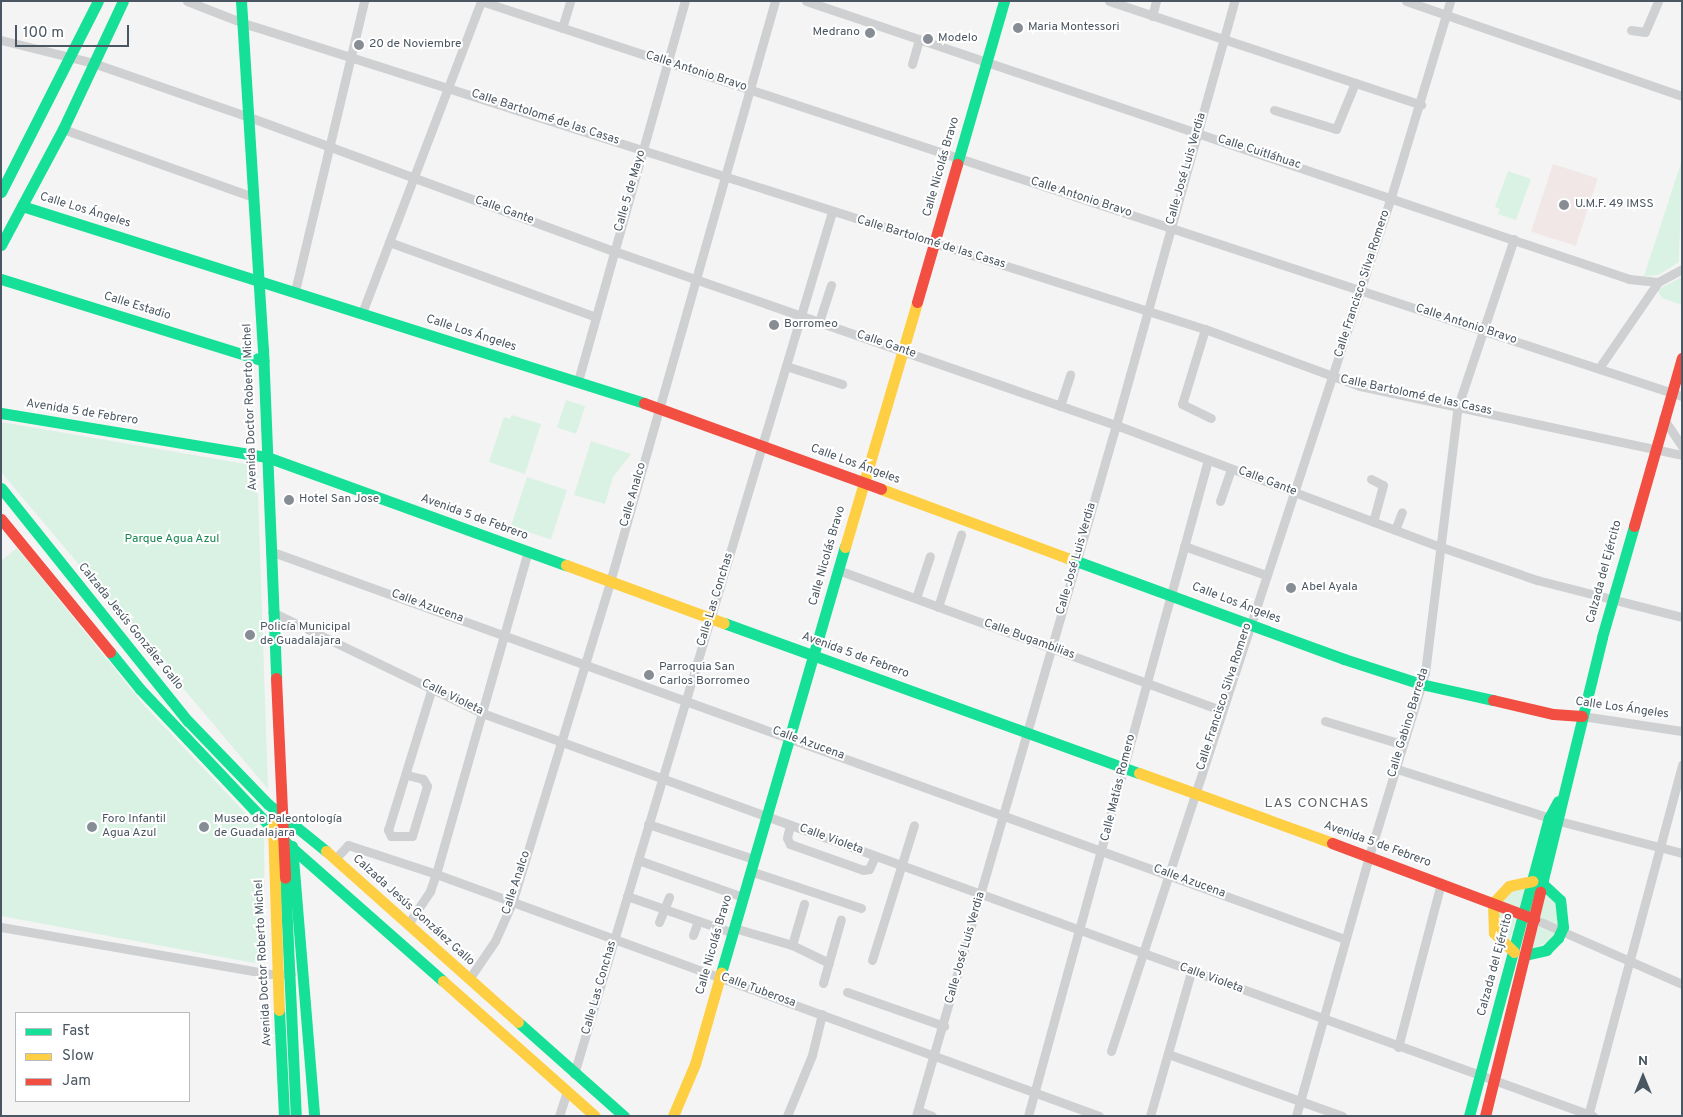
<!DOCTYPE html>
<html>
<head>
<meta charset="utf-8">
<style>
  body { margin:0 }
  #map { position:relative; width:1683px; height:1117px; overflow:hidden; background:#f4f4f4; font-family:Overpass,sans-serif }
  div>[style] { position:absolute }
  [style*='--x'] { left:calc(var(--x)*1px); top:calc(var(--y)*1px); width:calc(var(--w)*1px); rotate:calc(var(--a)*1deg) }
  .medical>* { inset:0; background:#f1e7e6; transform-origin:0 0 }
  .green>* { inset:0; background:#d9f2e3; transform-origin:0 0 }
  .street>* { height:9px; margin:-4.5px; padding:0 4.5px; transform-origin:4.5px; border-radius:4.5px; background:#ced0d2 }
  .fast>* { height:11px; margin:-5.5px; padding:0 5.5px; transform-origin:5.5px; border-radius:5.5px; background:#16e098 }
  .slow>* { height:11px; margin:-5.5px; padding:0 5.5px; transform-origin:5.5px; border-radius:5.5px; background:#ffcf43 }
  .jam>* { height:11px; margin:-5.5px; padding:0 5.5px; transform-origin:5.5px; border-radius:5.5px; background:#f24e42 }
  .dots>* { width:14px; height:14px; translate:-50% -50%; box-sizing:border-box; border:2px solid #fff; border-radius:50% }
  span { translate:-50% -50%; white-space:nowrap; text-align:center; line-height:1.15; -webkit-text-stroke:4px #fff; paint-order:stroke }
  .poi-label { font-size:12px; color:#4a5661 }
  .left { translate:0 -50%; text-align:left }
  .right { translate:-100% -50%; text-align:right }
  .street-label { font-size:12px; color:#4a5661 }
  .park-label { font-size:12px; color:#17864f }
  .neighbourhood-label { font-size:14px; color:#5f6368; letter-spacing:1px }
  .frame { position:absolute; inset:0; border:2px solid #4a5661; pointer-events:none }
  .legend { position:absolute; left:15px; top:1012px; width:175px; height:90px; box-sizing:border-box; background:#fff; border:1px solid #b7bbc0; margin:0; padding:6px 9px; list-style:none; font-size:15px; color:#4a5661 }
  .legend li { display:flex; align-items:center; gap:10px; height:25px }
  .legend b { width:25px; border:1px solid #b7bbc0 }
  .north { position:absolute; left:1618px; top:1052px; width:50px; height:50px; -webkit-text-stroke:4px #fff; paint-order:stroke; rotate:0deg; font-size:14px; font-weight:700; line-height:20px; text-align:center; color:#4a5661 }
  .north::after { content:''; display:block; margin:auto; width:18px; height:22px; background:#4a5661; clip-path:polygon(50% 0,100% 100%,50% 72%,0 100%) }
  .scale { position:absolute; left:15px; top:25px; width:114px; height:22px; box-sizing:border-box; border:2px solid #4a5661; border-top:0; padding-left:6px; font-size:15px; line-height:18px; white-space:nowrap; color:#4a5661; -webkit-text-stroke:4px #fff; paint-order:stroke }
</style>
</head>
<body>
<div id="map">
  <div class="medical">
    <i style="left:1553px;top:164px;width:47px;height:71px;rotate:18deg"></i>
  </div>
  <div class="green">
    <i style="clip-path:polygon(1682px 160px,1679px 262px,1658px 275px,1644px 276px)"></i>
    <i style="clip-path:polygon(1508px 171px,1531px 179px,1516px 220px,1498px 214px,1500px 209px,1495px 207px)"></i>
    <i style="clip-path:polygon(1682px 277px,1682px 305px,1662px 298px,1657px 290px)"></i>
    <i style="left:566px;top:400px;width:20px;height:29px;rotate:18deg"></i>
    <i style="clip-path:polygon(512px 415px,541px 424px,525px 474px,489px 462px,504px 417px,510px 419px)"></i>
    <i style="clip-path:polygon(1px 422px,257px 466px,268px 789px,1px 472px)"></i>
    <i style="clip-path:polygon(591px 441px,631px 454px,613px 477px,605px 504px,574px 495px)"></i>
    <i style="left:527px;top:477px;width:42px;height:52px;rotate:18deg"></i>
    <i style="clip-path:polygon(17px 548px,143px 704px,264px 833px,265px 965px,1px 916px,1px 561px)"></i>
    <i style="clip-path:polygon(1527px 883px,1519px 911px,1497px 899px,1500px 895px)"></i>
    <i style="clip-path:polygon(1543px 891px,1555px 898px,1558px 926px,1536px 917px)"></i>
    <i style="clip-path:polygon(1495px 909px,1517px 917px,1507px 947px,1498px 939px)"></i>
    <i style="clip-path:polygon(1535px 925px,1559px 935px,1527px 953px)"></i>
  </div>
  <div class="street">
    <i style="--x:187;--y:1;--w:60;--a:21.4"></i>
    <i style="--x:243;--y:23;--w:1009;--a:17.65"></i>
    <i style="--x:1205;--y:329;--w:165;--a:20.2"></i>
    <i style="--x:1360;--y:386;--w:329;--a:12.1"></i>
    <i style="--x:481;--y:1;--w:1264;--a:18.21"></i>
    <i style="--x:806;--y:1;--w:869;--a:18.66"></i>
    <i style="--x:1629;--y:279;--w:29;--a:6"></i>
    <i style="--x:1658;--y:282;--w:27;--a:-28"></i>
    <i style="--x:1109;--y:1;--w:329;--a:18.4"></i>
    <i style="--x:1406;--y:1;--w:292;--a:19"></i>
    <i style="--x:1152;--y:16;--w:16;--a:-75"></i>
    <i style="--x:562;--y:28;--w:28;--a:-73"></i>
    <i style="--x:1631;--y:30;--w:14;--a:8"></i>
    <i style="--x:1645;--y:32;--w:34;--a:-67"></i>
    <i style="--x:1;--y:40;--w:95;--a:14"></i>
    <i style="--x:93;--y:63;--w:165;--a:19.1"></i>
    <i style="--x:249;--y:117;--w:389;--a:20.2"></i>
    <i style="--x:614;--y:251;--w:531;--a:19.12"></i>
    <i style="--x:1116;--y:425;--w:347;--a:20.6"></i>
    <i style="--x:1441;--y:547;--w:102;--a:19"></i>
    <i style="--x:1537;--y:580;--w:150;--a:14.3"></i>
    <i style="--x:912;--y:64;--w:26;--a:-74"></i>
    <i style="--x:1274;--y:110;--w:65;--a:17"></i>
    <i style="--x:1336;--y:129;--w:50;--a:-67.6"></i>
    <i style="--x:63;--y:129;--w:202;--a:19.7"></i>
    <i style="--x:389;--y:242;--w:220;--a:19.9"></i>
    <i style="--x:295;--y:291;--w:298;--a:-76.6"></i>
    <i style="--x:362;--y:313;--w:334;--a:-69.1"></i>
    <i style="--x:819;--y:322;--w:39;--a:-72"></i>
    <i style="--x:1205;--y:329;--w:78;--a:107"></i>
    <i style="--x:1182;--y:404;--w:32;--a:26"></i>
    <i style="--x:786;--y:366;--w:59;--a:17.8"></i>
    <i style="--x:1599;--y:368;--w:104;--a:-55.5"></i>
    <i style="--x:578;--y:381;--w:395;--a:-74.3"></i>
    <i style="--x:1060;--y:406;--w:33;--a:-72"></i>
    <i style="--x:1663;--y:418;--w:34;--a:56"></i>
    <i style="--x:1371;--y:479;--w:13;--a:27"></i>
    <i style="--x:1383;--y:485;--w:38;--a:105"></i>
    <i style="--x:1220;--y:501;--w:34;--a:-71"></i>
    <i style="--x:1395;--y:530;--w:19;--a:-69"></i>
    <i style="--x:1184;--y:546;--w:87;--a:19.5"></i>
    <i style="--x:270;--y:551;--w:1143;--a:19.85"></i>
    <i style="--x:838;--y:570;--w:408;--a:20.1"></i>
    <i style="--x:916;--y:598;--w:44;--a:-71.6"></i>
    <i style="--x:938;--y:607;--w:76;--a:-72.3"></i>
    <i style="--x:272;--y:612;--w:233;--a:25.7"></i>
    <i style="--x:482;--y:713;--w:1182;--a:19.94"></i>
    <i style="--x:1582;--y:716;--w:101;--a:8.5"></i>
    <i style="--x:1325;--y:721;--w:79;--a:16.8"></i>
    <i style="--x:1394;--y:768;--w:173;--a:17.8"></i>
    <i style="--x:1559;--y:821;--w:127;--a:14.6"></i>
    <i style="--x:407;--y:775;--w:16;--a:14"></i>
    <i style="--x:423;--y:779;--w:8;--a:60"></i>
    <i style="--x:427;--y:786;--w:52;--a:106.7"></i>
    <i style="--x:412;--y:836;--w:21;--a:180"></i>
    <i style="--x:391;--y:836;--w:7;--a:-117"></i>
    <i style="--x:388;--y:830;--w:149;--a:-72.8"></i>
    <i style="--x:648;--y:824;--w:112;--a:18.3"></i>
    <i style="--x:790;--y:825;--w:13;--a:103"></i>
    <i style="--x:787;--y:838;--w:7;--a:63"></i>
    <i style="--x:790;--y:844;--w:77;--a:19.6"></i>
    <i style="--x:863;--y:870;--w:6;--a:-9"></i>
    <i style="--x:869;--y:869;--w:14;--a:-65"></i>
    <i style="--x:335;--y:859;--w:19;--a:-47"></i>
    <i style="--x:348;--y:845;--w:93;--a:18.2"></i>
    <i style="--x:436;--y:874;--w:706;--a:20.05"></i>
    <i style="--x:638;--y:860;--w:111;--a:19.4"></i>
    <i style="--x:750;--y:871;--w:117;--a:18.4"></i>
    <i style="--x:627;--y:896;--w:112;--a:19.2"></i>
    <i style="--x:1534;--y:919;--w:162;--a:23.7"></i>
    <i style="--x:659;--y:922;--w:27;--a:-68"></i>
    <i style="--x:408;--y:924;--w:40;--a:-56"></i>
    <i style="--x:430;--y:891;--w:18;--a:-71"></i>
    <i style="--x:436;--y:874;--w:335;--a:-74.1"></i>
    <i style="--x:1;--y:927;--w:272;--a:9.9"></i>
    <i style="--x:269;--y:974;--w:22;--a:0"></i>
    <i style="--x:734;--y:928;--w:60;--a:16.3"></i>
    <i style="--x:792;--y:945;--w:41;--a:25.9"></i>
    <i style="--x:693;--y:935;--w:15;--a:-70"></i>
    <i style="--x:792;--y:945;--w:43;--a:-73.7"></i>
    <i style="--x:872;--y:960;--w:141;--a:-72.7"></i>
    <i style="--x:469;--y:979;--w:46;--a:-55.6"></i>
    <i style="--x:495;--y:941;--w:42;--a:-65.9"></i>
    <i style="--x:512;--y:903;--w:336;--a:-73"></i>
    <i style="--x:610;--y:582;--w:604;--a:-74.15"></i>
    <i style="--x:823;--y:983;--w:66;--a:-74.3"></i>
    <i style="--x:847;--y:992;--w:103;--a:19.3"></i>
    <i style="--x:1398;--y:1047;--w:170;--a:-75.3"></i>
    <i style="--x:1111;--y:1051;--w:899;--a:-71.85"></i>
    <i style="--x:1391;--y:197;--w:205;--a:-73.2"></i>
    <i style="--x:1168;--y:1054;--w:185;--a:19.6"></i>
    <i style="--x:574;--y:1074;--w:900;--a:-73.34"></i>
    <i style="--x:919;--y:1111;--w:14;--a:21"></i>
    <i style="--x:559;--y:1116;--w:25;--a:-72"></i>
    <i style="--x:787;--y:1116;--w:66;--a:-67.7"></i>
    <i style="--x:812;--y:1055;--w:42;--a:-76.3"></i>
    <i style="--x:916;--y:1116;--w:719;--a:-73.86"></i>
    <i style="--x:1116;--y:425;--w:440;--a:-74.4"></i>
    <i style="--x:1028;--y:1116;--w:680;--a:-74.66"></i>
    <i style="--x:1150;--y:1116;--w:150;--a:-74.1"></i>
    <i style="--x:1296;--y:1116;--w:270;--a:-74.3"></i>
    <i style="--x:1369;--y:856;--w:191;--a:-73"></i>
    <i style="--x:1425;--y:673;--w:269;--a:-83"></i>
    <i style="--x:1458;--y:406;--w:176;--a:-71.5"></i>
    <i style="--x:1588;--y:1116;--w:364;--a:-75"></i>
  </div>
  <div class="fast">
    <i style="--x:241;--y:1;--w:349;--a:86.4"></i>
    <i style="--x:263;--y:349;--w:329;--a:87.7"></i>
    <i style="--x:957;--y:164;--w:170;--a:-73.9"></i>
    <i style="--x:1;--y:192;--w:214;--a:-63.1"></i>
    <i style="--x:22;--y:206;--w:652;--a:17.57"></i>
    <i style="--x:1;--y:245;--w:132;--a:-61.9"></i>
    <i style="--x:63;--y:129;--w:141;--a:-64.9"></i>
    <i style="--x:1;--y:279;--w:275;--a:17.3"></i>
    <i style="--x:1;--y:413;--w:270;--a:9.4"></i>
    <i style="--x:267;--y:457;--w:318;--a:19.9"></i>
    <i style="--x:1;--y:488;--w:299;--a:51.3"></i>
    <i style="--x:188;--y:721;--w:115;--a:46.1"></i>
    <i style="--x:268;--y:804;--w:75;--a:39"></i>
    <i style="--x:1068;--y:558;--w:294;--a:20.1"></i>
    <i style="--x:1344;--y:659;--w:81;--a:18"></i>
    <i style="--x:1421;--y:684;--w:74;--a:12.5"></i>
    <i style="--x:724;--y:623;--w:441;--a:19.9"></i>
    <i style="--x:110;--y:652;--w:48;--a:51"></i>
    <i style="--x:140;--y:689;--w:208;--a:46.6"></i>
    <i style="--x:283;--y:840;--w:213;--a:41.4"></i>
    <i style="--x:292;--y:846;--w:271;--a:85.3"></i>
    <i style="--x:285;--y:878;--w:238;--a:87.4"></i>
    <i style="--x:1540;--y:892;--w:262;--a:-76.3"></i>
    <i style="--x:1602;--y:637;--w:116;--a:-73.9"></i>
    <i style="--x:1525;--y:955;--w:22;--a:-13"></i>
    <i style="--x:1546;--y:950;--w:17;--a:-45"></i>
    <i style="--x:1558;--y:938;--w:12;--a:-66"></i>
    <i style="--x:1563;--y:927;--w:27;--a:-96"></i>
    <i style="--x:1560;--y:900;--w:23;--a:-137"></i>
    <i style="--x:721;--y:973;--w:444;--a:-73.8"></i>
    <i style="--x:279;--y:1010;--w:106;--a:87.3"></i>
    <i style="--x:518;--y:1022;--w:142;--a:41.6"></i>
    <i style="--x:1469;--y:1116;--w:309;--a:-75"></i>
    <i style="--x:1549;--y:818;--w:19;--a:-62"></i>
  </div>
  <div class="slow">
    <i style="--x:881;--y:489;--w:199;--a:20.3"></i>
    <i style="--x:845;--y:547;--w:255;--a:-73.6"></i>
    <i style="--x:566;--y:565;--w:168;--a:20.2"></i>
    <i style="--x:1139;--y:773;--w:205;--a:19.9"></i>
    <i style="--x:273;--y:824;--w:186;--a:88.2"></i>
    <i style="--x:326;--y:851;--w:257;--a:41.7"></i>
    <i style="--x:1514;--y:952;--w:28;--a:-136"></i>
    <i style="--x:1494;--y:933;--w:30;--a:-92"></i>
    <i style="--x:1493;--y:903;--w:23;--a:-47"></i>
    <i style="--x:1509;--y:886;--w:24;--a:-12"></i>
    <i style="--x:443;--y:981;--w:203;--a:41.6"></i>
    <i style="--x:673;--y:1116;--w:56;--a:-67.1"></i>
    <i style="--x:695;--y:1064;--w:95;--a:-74.1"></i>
  </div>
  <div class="jam">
    <i style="--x:917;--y:302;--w:144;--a:-73.8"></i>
    <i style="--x:644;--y:403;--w:252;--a:19.9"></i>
    <i style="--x:1;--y:519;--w:172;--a:50.7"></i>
    <i style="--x:1634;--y:526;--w:175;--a:-74.1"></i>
    <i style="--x:276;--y:678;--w:200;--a:87.4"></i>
    <i style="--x:1493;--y:700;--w:62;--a:13.1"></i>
    <i style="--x:1553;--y:714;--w:29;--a:4"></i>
    <i style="--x:1332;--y:843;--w:216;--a:20.6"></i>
    <i style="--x:1485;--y:1116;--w:231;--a:-76.2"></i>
  </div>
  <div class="dots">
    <i style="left:1018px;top:28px;background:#868d94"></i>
    <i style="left:870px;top:33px;background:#868d94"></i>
    <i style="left:928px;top:39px;background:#868d94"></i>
    <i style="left:359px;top:45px;background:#868d94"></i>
    <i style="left:1564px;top:205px;background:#868d94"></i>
    <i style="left:774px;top:325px;background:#868d94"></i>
    <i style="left:289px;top:500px;background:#868d94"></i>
    <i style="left:1291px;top:588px;background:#868d94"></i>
    <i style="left:250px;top:635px;background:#868d94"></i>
    <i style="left:649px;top:675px;background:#868d94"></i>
    <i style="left:92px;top:827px;background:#868d94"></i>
    <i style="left:204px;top:827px;background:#868d94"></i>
  </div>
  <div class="poi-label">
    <span class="left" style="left:1028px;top:28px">Maria Montessori</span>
    <span class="right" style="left:860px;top:33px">Medrano</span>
    <span class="left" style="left:938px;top:39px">Modelo</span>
    <span class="left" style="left:369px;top:45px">20 de Noviembre</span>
    <span class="left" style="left:1575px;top:205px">U.M.F. 49 IMSS</span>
    <span class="left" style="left:784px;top:325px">Borromeo</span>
    <span class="left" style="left:299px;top:500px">Hotel San Jose</span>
    <span class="left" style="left:1301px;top:588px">Abel Ayala</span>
    <span class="left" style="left:260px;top:635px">Policía Municipal<br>de Guadalajara</span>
    <span class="left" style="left:659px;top:675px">Parroquia San<br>Carlos Borromeo</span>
    <span class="left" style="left:102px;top:827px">Foro Infantil<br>Agua Azul</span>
    <span class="left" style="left:214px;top:827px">Museo de Paleontología<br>de Guadalajara</span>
  </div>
  <div class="street-label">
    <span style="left:696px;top:72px;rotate:18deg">Calle Antonio Bravo</span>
    <span style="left:545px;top:118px;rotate:18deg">Calle Bartolomé de las Casas</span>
    <span style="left:1259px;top:153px;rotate:18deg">Calle Cuitláhuac</span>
    <span style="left:942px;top:167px;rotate:-74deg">Calle Nicolás Bravo</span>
    <span style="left:1187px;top:169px;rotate:-74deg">Calle José Luis Verdia</span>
    <span style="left:631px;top:191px;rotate:-74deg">Calle 5 de Mayo</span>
    <span style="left:1081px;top:198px;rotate:18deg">Calle Antonio Bravo</span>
    <span style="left:85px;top:211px;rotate:17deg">Calle Los Ángeles</span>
    <span style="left:504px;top:211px;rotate:20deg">Calle Gante</span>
    <span style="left:931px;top:243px;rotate:17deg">Calle Bartolomé de las Casas</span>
    <span style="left:1363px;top:284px;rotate:-72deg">Calle Francisco Silva Romero</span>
    <span style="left:137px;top:307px;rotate:17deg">Calle Estadio</span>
    <span style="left:1466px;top:325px;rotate:18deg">Calle Antonio Bravo</span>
    <span style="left:471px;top:334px;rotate:18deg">Calle Los Ángeles</span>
    <span style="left:886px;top:345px;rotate:19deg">Calle Gante</span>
    <span style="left:1416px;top:396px;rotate:12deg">Calle Bartolomé de las Casas</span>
    <span style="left:251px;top:407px;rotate:-92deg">Avenida Doctor Roberto Michel</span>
    <span style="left:82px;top:413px;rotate:9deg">Avenida 5 de Febrero</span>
    <span style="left:855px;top:465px;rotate:20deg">Calle Los Ángeles</span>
    <span style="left:1267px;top:482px;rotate:21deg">Calle Gante</span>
    <span style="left:634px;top:495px;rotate:-74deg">Calle Analco</span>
    <span style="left:474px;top:518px;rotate:20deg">Avenida 5 de Febrero</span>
    <span style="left:828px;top:556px;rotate:-74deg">Calle Nicolás Bravo</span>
    <span style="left:1077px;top:559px;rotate:-74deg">Calle José Luis Verdia</span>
    <span style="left:1605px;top:572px;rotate:-75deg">Calzada del Ejército</span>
    <span style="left:716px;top:600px;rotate:-73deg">Calle Las Conchas</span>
    <span style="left:1236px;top:604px;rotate:21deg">Calle Los Ángeles</span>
    <span style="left:427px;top:607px;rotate:20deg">Calle Azucena</span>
    <span style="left:130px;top:627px;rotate:51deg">Calzada Jesús González Gallo</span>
    <span style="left:1029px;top:640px;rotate:20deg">Calle Bugambilias</span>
    <span style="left:855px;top:656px;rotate:20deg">Avenida 5 de Febrero</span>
    <span style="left:1225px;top:697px;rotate:-72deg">Calle Francisco Silva Romero</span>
    <span style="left:452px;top:698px;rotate:26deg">Calle Violeta</span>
    <span style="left:1622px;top:709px;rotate:8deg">Calle Los Ángeles</span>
    <span style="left:1409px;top:723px;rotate:-73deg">Calle Gabino Barreda</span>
    <span style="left:808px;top:744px;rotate:20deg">Calle Azucena</span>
    <span style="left:1119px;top:788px;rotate:-76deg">Calle Matías Romero</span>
    <span style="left:831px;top:840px;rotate:20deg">Calle Violeta</span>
    <span style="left:1377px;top:845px;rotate:20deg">Avenida 5 de Febrero</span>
    <span style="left:1189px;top:882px;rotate:20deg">Calle Azucena</span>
    <span style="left:517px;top:883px;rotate:-72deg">Calle Analco</span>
    <span style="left:413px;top:911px;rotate:42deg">Calzada Jesús González Gallo</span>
    <span style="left:715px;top:945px;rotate:-74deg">Calle Nicolás Bravo</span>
    <span style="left:966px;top:948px;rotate:-74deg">Calle José Luis Verdia</span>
    <span style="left:264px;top:963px;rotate:-93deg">Avenida Doctor Roberto Michel</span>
    <span style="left:1496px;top:965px;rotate:-75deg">Calzada del Ejército</span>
    <span style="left:1211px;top:979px;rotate:20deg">Calle Violeta</span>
    <span style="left:600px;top:988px;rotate:-74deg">Calle Las Conchas</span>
    <span style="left:758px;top:991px;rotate:20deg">Calle Tuberosa</span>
  </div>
  <div class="park-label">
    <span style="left:172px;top:540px">Parque Agua Azul</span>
  </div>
  <div class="neighbourhood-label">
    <span style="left:1317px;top:804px">LAS CONCHAS</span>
  </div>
  <div class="frame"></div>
  <ul class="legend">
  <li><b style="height:6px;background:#16e098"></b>Fast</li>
  <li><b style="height:6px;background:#ffcf43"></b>Slow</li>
  <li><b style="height:6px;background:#f24e42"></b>Jam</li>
  </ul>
  <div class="north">N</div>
  <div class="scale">100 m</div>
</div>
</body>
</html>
